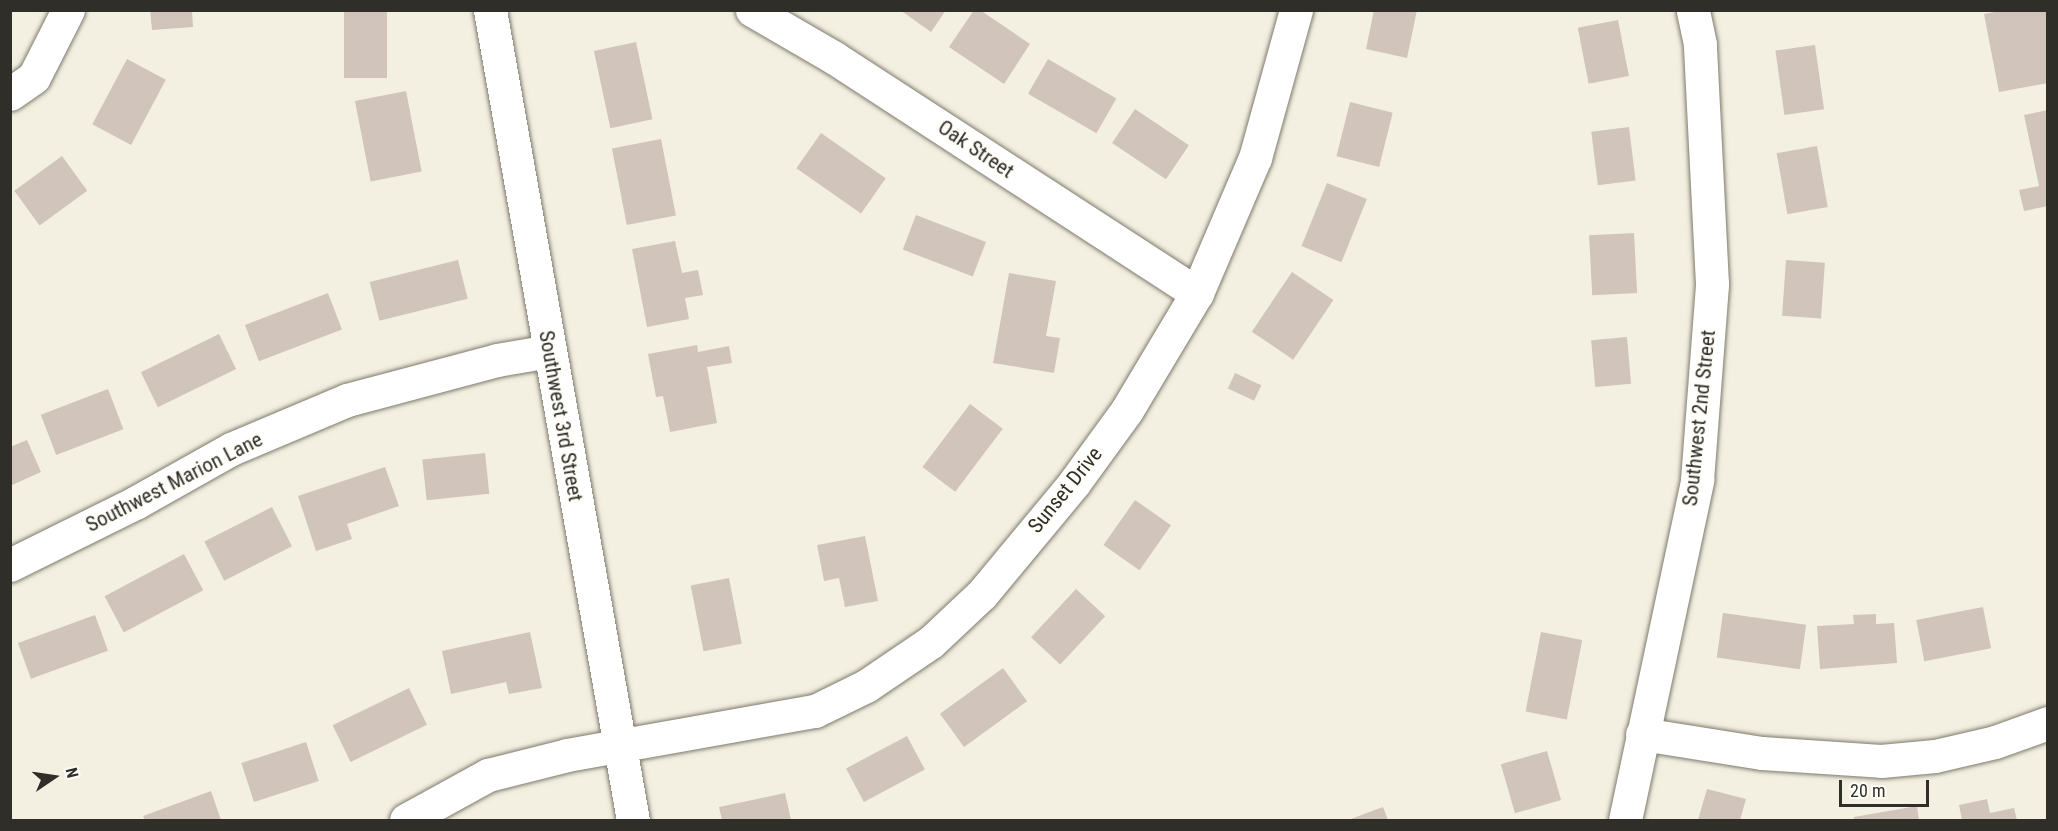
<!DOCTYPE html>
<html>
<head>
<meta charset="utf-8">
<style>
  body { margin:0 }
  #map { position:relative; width:2058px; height:831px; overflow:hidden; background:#f4f0e1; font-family:"Roboto Condensed",sans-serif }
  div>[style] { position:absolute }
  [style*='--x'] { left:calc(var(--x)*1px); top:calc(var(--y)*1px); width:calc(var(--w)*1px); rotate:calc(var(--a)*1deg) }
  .building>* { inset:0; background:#d1c4bb; transform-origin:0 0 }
  .roads { filter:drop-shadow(0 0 2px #7e7a6d) drop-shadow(0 0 2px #7e7a6d) }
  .street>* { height:33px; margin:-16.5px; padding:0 16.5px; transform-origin:16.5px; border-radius:16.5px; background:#fff }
  .secondary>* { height:33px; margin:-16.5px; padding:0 16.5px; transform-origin:16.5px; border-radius:16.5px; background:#fff }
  span { translate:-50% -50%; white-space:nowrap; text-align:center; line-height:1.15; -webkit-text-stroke:4.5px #fffdf7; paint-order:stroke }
  .street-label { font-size:21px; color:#302e29 }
  .frame { position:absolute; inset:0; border:12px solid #302e29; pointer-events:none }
  .north { position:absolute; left:24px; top:747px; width:60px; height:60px; -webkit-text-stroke:4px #fffdf7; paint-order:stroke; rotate:77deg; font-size:16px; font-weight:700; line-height:24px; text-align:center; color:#302e29 }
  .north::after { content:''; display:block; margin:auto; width:21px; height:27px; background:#302e29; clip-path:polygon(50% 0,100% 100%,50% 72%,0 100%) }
  .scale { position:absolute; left:1839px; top:780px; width:90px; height:27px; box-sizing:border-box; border:3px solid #302e29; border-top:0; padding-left:8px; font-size:18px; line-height:21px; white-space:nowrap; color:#302e29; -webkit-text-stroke:4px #fffdf7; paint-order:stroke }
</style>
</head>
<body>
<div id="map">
  <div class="building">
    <i style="clip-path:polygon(150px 10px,192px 10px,193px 27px,152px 30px)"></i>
    <i style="left:344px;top:10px;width:43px;height:68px"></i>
    <i style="clip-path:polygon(900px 10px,946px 10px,931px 32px)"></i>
    <i style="clip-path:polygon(974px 10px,980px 10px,1030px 44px,1004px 84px,949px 47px)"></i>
    <i style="clip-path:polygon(1374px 10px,1417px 10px,1407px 58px,1366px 49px)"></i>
    <i style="clip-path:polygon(2005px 10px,2046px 10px,2048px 83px,1999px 92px,1984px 14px)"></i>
    <i style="left:1618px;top:20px;width:57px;height:41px;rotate:79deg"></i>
    <i style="left:636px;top:42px;width:79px;height:43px;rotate:78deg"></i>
    <i style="left:1815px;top:45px;width:65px;height:40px;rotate:82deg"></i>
    <i style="left:127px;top:59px;width:44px;height:74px;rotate:28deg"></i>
    <i style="left:1048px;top:59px;width:79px;height:40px;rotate:30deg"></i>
    <i style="left:406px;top:91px;width:82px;height:52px;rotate:79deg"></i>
    <i style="left:1350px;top:102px;width:44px;height:56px;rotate:14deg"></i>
    <i style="left:1135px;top:109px;width:65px;height:41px;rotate:34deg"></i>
    <i style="clip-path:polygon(2048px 110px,2048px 206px,2024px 211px,2019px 190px,2039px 186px,2024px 115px)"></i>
    <i style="left:1629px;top:127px;width:54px;height:38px;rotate:83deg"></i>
    <i style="left:821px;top:133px;width:79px;height:43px;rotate:35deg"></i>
    <i style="left:661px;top:139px;width:78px;height:50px;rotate:79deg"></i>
    <i style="left:1817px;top:146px;width:62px;height:41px;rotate:80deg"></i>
    <i style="left:62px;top:156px;width:43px;height:59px;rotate:54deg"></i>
    <i style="left:1327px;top:183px;width:43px;height:68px;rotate:22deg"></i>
    <i style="left:916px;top:215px;width:75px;height:37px;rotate:21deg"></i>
    <i style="left:1634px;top:233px;width:60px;height:45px;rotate:87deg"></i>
    <i style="clip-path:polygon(675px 241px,682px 273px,698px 270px,703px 295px,685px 298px,689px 319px,647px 327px,632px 249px)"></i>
    <i style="left:458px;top:260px;width:40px;height:91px;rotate:76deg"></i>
    <i style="left:1786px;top:260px;width:39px;height:56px;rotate:4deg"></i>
    <i style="left:1292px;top:272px;width:50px;height:72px;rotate:34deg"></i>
    <i style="clip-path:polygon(1009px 273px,1056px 281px,1046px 336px,1060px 338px,1054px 373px,993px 363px)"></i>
    <i style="left:328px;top:293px;width:39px;height:89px;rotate:69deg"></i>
    <i style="left:219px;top:334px;width:39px;height:87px;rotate:64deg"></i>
    <i style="left:1627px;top:337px;width:47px;height:36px;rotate:85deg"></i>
    <i style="clip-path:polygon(697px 345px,698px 352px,729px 346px,732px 363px,707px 367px,717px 423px,670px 432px,663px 396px,656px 397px,648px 354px)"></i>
    <i style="left:1235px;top:373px;width:29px;height:17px;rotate:25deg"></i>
    <i style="left:108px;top:389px;width:43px;height:72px;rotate:69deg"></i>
    <i style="left:970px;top:404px;width:41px;height:79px;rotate:37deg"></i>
    <i style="clip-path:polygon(27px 440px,41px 472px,10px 486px,10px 447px)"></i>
    <i style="left:485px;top:453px;width:41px;height:63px;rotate:84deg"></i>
    <i style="clip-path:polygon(385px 467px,399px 506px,347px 524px,352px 539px,316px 551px,298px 496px)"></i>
    <i style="left:1135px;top:500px;width:44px;height:55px;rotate:35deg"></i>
    <i style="left:272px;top:507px;width:44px;height:76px;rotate:63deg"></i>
    <i style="clip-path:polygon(865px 536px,878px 601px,845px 607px,839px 578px,824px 581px,817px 545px)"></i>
    <i style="left:184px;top:554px;width:41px;height:90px;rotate:62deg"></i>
    <i style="left:729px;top:578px;width:67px;height:39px;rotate:79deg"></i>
    <i style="left:1076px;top:589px;width:40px;height:66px;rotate:43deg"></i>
    <i style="left:1983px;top:607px;width:42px;height:68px;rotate:79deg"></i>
    <i style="left:1723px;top:613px;width:84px;height:45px;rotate:8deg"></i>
    <i style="clip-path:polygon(1876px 614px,1876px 624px,1894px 623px,1897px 663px,1820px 669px,1817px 626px,1854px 624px,1853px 615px)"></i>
    <i style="left:95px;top:615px;width:38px;height:82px;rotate:70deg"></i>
    <i style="clip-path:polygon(530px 632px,542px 688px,509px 694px,506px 682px,451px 694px,442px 651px)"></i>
    <i style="left:1541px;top:632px;width:42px;height:81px;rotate:11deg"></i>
    <i style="left:1003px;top:668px;width:41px;height:78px;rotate:54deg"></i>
    <i style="left:409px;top:688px;width:41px;height:85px;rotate:64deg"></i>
    <i style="left:907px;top:736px;width:38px;height:69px;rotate:62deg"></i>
    <i style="left:306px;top:742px;width:41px;height:68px;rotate:72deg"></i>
    <i style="left:1547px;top:751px;width:51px;height:48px;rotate:74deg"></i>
    <i style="clip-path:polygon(1707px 789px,1746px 799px,1740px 820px,1698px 820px)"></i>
    <i style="clip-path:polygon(211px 791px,221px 820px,145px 820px,143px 816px)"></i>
    <i style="clip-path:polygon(785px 793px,791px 820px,722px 820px,719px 807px)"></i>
    <i style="clip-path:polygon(1987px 799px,1990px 813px,2014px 808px,2017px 820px,1962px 820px,1959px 805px)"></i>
    <i style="clip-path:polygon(1917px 806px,1919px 820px,1854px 820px,1854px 817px)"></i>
    <i style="clip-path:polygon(1383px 807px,1388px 820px,1348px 820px)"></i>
  </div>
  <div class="roads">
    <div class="street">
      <i style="--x:752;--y:10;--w:94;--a:30.1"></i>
      <i style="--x:833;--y:57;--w:434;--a:33"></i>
      <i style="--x:10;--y:94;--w:29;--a:-35"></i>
      <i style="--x:34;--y:77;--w:75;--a:-63.1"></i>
      <i style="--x:10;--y:565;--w:140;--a:-26.4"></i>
      <i style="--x:135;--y:503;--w:110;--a:-29.4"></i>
      <i style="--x:231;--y:449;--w:126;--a:-22.9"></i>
      <i style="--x:347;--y:400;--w:155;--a:-14.9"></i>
      <i style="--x:497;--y:360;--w:53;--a:-9.8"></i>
      <i style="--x:1642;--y:734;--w:121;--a:9"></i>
      <i style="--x:1762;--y:753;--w:119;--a:3.8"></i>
      <i style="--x:1881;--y:761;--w:54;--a:-5.3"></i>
      <i style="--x:1935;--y:756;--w:62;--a:-13.1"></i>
      <i style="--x:1995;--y:742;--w:56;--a:-19.7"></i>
      <i style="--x:406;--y:820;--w:94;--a:-28.8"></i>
      <i style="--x:488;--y:775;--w:81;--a:-14.2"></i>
      <i style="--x:567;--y:755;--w:252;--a:-10.1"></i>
      <i style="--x:815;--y:711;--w:57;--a:-26.1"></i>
      <i style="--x:866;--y:686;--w:78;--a:-34.1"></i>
      <i style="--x:931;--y:642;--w:70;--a:-43.3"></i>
      <i style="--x:982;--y:594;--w:144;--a:-50.3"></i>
      <i style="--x:1074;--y:483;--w:90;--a:-54"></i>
      <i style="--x:1127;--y:410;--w:136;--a:-59.1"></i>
      <i style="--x:1197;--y:293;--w:147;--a:-66.8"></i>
      <i style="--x:1255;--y:158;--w:154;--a:-74.5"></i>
      <i style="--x:1625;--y:820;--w:348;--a:-78"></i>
      <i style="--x:1697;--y:480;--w:197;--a:-85.6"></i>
      <i style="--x:1712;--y:284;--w:240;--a:-92.9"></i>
      <i style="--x:1700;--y:44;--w:35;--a:-102"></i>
    </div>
    <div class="secondary">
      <i style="--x:490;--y:10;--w:823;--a:79.99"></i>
    </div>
  </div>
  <div class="street-label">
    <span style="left:976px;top:149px;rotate:34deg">Oak Street</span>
    <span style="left:561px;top:416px;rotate:80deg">Southwest 3rd Street</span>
    <span style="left:1699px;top:418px;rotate:-84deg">Southwest 2nd Street</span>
    <span style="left:174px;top:482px;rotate:-27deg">Southwest Marion Lane</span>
    <span style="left:1065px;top:490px;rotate:-51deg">Sunset Drive</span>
  </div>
  <div class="frame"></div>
  <div class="north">N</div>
  <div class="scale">20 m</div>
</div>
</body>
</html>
